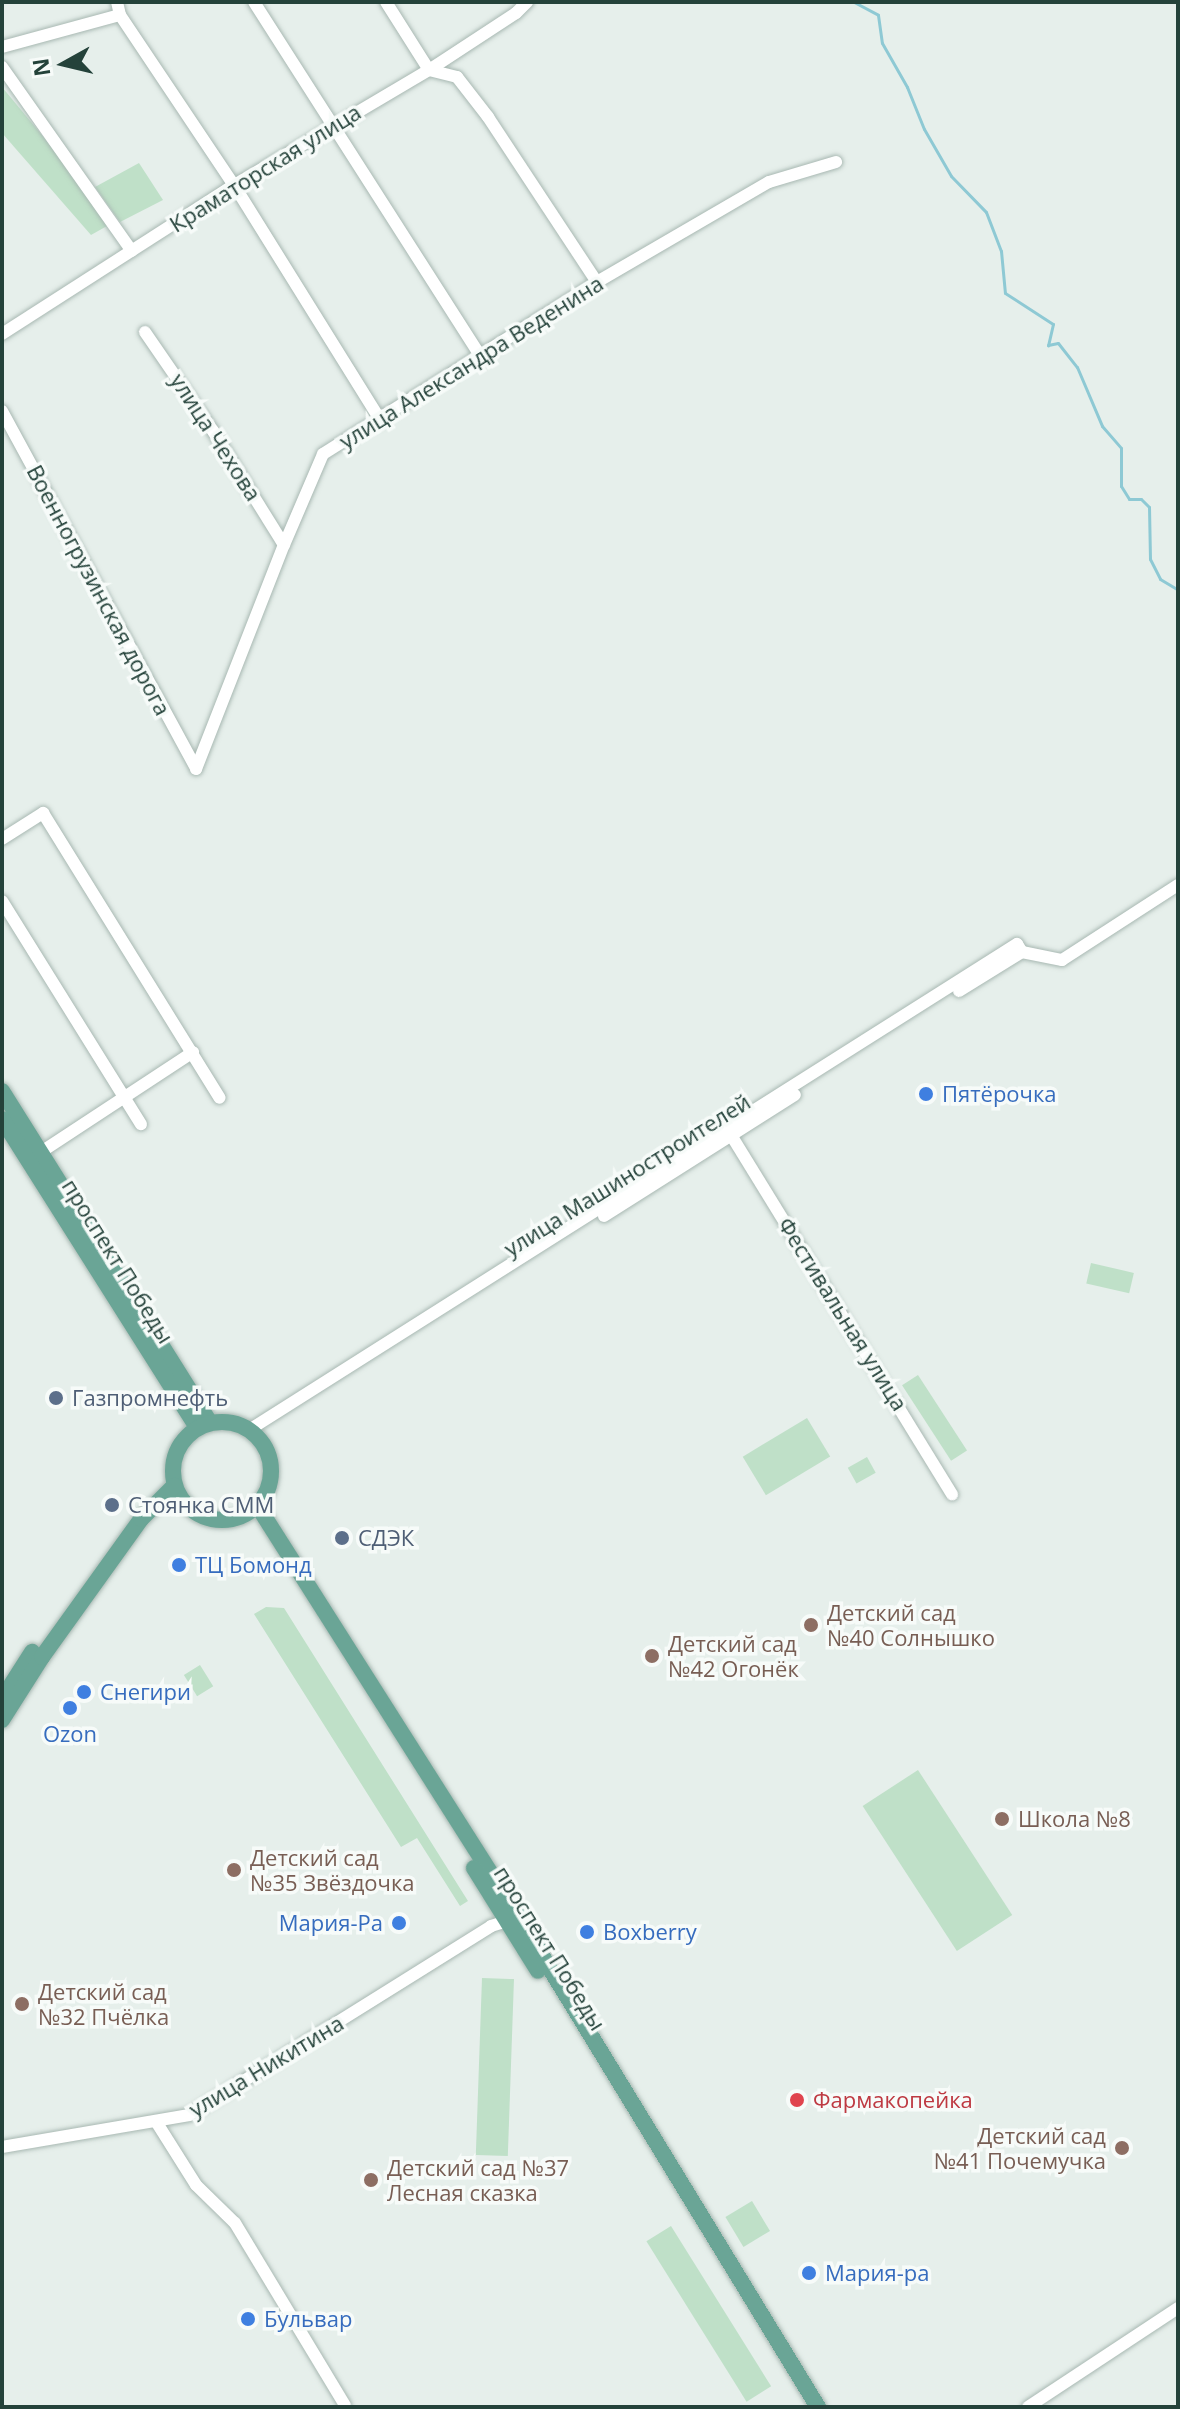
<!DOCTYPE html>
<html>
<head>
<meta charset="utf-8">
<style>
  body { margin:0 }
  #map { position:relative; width:1180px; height:2409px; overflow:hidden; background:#e6efeb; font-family:"Open Sans",sans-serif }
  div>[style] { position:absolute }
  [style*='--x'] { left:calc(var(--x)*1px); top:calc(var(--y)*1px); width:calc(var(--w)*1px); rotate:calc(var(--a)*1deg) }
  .green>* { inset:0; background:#bfe0c8; transform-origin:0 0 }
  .stream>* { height:3px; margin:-1.5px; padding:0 1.5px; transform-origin:1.5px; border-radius:1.5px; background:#8ec9d4 }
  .roads { filter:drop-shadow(0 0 2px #a8b8b2) drop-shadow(0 0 2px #a8b8b2) }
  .minor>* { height:12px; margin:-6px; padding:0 6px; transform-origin:6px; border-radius:6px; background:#fff }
  .major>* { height:16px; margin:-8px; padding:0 8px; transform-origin:8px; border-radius:8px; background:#6aa596 }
  .major>.ring { margin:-8px; padding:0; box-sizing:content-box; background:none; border:16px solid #6aa596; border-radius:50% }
  .dots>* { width:22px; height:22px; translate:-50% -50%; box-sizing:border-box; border:4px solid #f7fbf9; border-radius:50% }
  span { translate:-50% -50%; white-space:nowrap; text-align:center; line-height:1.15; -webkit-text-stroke:7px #f7fbf9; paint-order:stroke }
  .street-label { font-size:22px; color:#24423a }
  .shop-label { font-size:22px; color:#366cbe }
  .left { translate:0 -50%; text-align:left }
  .right { translate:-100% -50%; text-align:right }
  .service-label { font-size:22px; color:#4e5e75 }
  .education-label { font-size:22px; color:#785e54 }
  .health-label { font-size:22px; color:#be3a42 }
  .frame { position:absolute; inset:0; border:4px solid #24423a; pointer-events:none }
  .north { position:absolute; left:24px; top:24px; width:80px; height:80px; -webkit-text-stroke:6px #f7fbf9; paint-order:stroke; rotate:262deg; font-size:22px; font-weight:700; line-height:32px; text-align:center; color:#24423a }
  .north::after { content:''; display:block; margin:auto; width:28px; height:36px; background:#24423a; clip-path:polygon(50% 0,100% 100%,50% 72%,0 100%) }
</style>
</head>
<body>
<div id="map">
  <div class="green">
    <i style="clip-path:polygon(2px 87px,114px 222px,91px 235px,2px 133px)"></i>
    <i style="clip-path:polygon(139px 163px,163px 200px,120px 222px,95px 187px)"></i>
    <i style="left:1091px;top:1263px;width:44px;height:21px;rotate:13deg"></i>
    <i style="left:918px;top:1375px;width:90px;height:19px;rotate:57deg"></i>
    <i style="left:807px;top:1418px;width:45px;height:75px;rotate:59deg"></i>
    <i style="left:867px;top:1457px;width:18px;height:22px;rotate:61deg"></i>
    <i style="clip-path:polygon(266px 1607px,284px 1608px,468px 1901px,460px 1906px,417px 1838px,401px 1847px,254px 1614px)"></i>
    <i style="left:200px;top:1665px;width:25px;height:19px;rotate:58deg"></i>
    <i style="left:918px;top:1770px;width:173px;height:66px;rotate:57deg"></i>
    <i style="left:482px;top:1978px;width:32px;height:177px;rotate:2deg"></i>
    <i style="left:752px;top:2201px;width:35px;height:31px;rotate:59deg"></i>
    <i style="left:671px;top:2226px;width:189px;height:29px;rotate:58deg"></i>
  </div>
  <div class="stream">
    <i style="--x:854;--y:2;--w:27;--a:28"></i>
    <i style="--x:878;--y:15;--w:28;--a:82"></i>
    <i style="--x:882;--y:43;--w:51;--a:60.4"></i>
    <i style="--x:907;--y:87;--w:45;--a:68"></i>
    <i style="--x:924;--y:129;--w:54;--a:60.1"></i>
    <i style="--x:951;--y:176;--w:50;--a:45.8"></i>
    <i style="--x:986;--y:212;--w:42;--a:69"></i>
    <i style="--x:1001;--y:251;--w:42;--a:84.6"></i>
    <i style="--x:1005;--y:293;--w:57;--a:32.9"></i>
    <i style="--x:1053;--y:324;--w:22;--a:103"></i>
    <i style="--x:1048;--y:345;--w:10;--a:-11"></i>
    <i style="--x:1058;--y:343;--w:31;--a:52"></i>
    <i style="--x:1077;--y:367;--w:64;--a:67"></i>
    <i style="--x:1102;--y:426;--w:29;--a:49"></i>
    <i style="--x:1121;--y:448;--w:38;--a:90"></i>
    <i style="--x:1121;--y:486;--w:15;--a:58"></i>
    <i style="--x:1129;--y:499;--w:12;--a:0"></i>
    <i style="--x:1141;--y:499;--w:11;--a:45"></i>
    <i style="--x:1149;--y:507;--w:52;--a:88.9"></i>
    <i style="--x:1150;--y:559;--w:22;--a:63"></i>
    <i style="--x:1160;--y:579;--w:21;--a:31"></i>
  </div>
  <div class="roads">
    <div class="minor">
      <i style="--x:117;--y:2;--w:13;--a:77"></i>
      <i style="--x:120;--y:15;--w:205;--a:56.2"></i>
      <i style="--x:234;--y:185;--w:278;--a:58.1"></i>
      <i style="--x:254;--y:2;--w:419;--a:57.4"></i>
      <i style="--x:386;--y:2;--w:80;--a:57.7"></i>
      <i style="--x:429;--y:70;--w:29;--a:14"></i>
      <i style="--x:457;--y:77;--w:51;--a:52.2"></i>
      <i style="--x:488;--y:117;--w:198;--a:56.6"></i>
      <i style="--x:2;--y:47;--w:122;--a:-15.2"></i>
      <i style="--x:2;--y:67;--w:225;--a:54.8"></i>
      <i style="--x:145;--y:332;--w:120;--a:55.5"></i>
      <i style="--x:213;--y:431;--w:134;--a:58.1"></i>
      <i style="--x:2;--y:334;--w:272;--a:-32.7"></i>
      <i style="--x:231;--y:187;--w:230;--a:-30.6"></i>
      <i style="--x:429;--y:70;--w:104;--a:-33.2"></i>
      <i style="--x:516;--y:13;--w:16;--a:-45"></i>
      <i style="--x:2;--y:411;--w:407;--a:61.5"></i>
      <i style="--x:196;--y:769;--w:241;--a:-68.6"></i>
      <i style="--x:284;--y:545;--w:99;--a:-66.8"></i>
      <i style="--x:323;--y:454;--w:324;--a:-32.1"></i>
      <i style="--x:597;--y:282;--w:199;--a:-30.2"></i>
      <i style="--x:769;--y:182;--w:70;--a:-16.6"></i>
      <i style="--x:2;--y:839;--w:49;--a:-32.4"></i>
      <i style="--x:43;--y:813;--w:335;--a:58.2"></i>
      <i style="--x:2;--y:901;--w:263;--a:58.1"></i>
      <i style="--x:959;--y:991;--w:74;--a:-31.8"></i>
      <i style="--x:731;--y:1135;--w:422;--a:58.4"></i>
      <i style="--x:41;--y:1152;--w:182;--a:-33.3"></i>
      <i style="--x:604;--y:1216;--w:226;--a:-32.4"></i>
      <i style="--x:249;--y:1430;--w:909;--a:-32.33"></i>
      <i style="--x:1017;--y:944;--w:9;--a:58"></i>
      <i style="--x:1022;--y:952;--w:41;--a:11.3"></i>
      <i style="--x:1062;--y:960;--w:138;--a:-32.9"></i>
      <i style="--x:157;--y:2123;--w:73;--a:57.8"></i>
      <i style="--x:196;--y:2185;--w:54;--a:44.3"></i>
      <i style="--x:235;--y:2223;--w:213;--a:58.9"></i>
      <i style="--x:2;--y:2147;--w:190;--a:-9.7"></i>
      <i style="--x:189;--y:2115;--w:356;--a:-32"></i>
      <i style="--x:491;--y:1926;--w:17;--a:-17"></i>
      <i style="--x:1028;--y:2407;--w:180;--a:-33.4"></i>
    </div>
    <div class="major">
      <i style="--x:2;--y:1091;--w:391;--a:57.9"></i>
      <i style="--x:2;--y:1119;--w:365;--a:57.7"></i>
      <i class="ring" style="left:173px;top:1422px;width:82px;height:82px"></i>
      <i style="--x:257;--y:1505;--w:489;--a:57.6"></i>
      <i style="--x:519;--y:1918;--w:573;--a:58.56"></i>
      <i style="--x:2;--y:1699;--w:56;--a:-57.4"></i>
      <i style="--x:2;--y:1720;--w:75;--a:-57.6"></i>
      <i style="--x:42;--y:1657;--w:170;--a:-54.3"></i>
      <i style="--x:141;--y:1519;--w:47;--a:-45"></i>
      <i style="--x:474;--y:1868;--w:121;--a:58.1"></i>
    </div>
  </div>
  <div class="dots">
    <i style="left:926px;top:1094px;background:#3f7fe0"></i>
    <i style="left:56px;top:1398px;background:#5c6f8a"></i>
    <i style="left:112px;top:1505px;background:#5c6f8a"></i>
    <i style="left:342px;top:1538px;background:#5c6f8a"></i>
    <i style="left:179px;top:1565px;background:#3f7fe0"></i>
    <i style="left:811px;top:1625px;background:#8d6e63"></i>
    <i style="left:652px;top:1656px;background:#8d6e63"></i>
    <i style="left:84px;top:1692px;background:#3f7fe0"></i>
    <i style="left:70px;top:1708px;background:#3f7fe0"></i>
    <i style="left:1002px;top:1819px;background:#8d6e63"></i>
    <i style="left:234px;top:1870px;background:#8d6e63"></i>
    <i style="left:399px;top:1923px;background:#3f7fe0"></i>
    <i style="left:587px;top:1932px;background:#3f7fe0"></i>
    <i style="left:22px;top:2004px;background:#8d6e63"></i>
    <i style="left:797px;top:2100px;background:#e0444e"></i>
    <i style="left:1122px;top:2148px;background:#8d6e63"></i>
    <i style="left:371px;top:2180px;background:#8d6e63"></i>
    <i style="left:809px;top:2273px;background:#3f7fe0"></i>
    <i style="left:248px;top:2319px;background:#3f7fe0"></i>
  </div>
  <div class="street-label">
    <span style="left:265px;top:168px;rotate:-32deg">Краматорская улица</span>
    <span style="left:471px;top:362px;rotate:-32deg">улица Александра Веденина</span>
    <span style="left:216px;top:437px;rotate:57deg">улица Чехова</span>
    <span style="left:99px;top:590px;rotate:62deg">Военногрузинская дорога</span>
    <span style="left:627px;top:1175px;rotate:-32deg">улица Машиностроителей</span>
    <span style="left:118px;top:1261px;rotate:58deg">проспект Победы</span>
    <span style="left:843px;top:1314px;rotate:58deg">Фестивальная улица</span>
    <span style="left:550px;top:1948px;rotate:58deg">проспект Победы</span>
    <span style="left:266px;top:2066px;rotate:-31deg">улица Никитина</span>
  </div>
  <div class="shop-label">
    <span class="left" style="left:942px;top:1094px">Пятёрочка</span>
    <span class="left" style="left:195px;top:1565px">ТЦ Бомонд</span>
    <span class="left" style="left:100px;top:1692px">Снегири</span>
    <span style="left:70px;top:1734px">Ozon</span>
    <span class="right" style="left:383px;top:1923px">Мария-Ра</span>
    <span class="left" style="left:603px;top:1932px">Boxberry</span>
    <span class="left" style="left:825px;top:2273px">Мария-ра</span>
    <span class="left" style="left:264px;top:2319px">Бульвар</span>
  </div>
  <div class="service-label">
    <span class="left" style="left:72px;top:1398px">Газпромнефть</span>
    <span class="left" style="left:128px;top:1505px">Стоянка СММ</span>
    <span class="left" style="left:358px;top:1538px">СДЭК</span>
  </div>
  <div class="education-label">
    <span class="left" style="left:827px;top:1625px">Детский сад<br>№40 Солнышко</span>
    <span class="left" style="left:668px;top:1656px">Детский сад<br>№42 Огонёк</span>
    <span class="left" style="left:1018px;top:1819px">Школа №8</span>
    <span class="left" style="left:250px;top:1870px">Детский сад<br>№35 Звёздочка</span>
    <span class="left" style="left:38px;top:2004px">Детский сад<br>№32 Пчёлка</span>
    <span class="right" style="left:1106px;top:2148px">Детский сад<br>№41 Почемучка</span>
    <span class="left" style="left:387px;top:2180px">Детский сад №37<br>Лесная сказка</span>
  </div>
  <div class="health-label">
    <span class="left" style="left:813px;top:2100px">Фармакопейка</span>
  </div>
  <div class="frame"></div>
  <div class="north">N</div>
</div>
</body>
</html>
